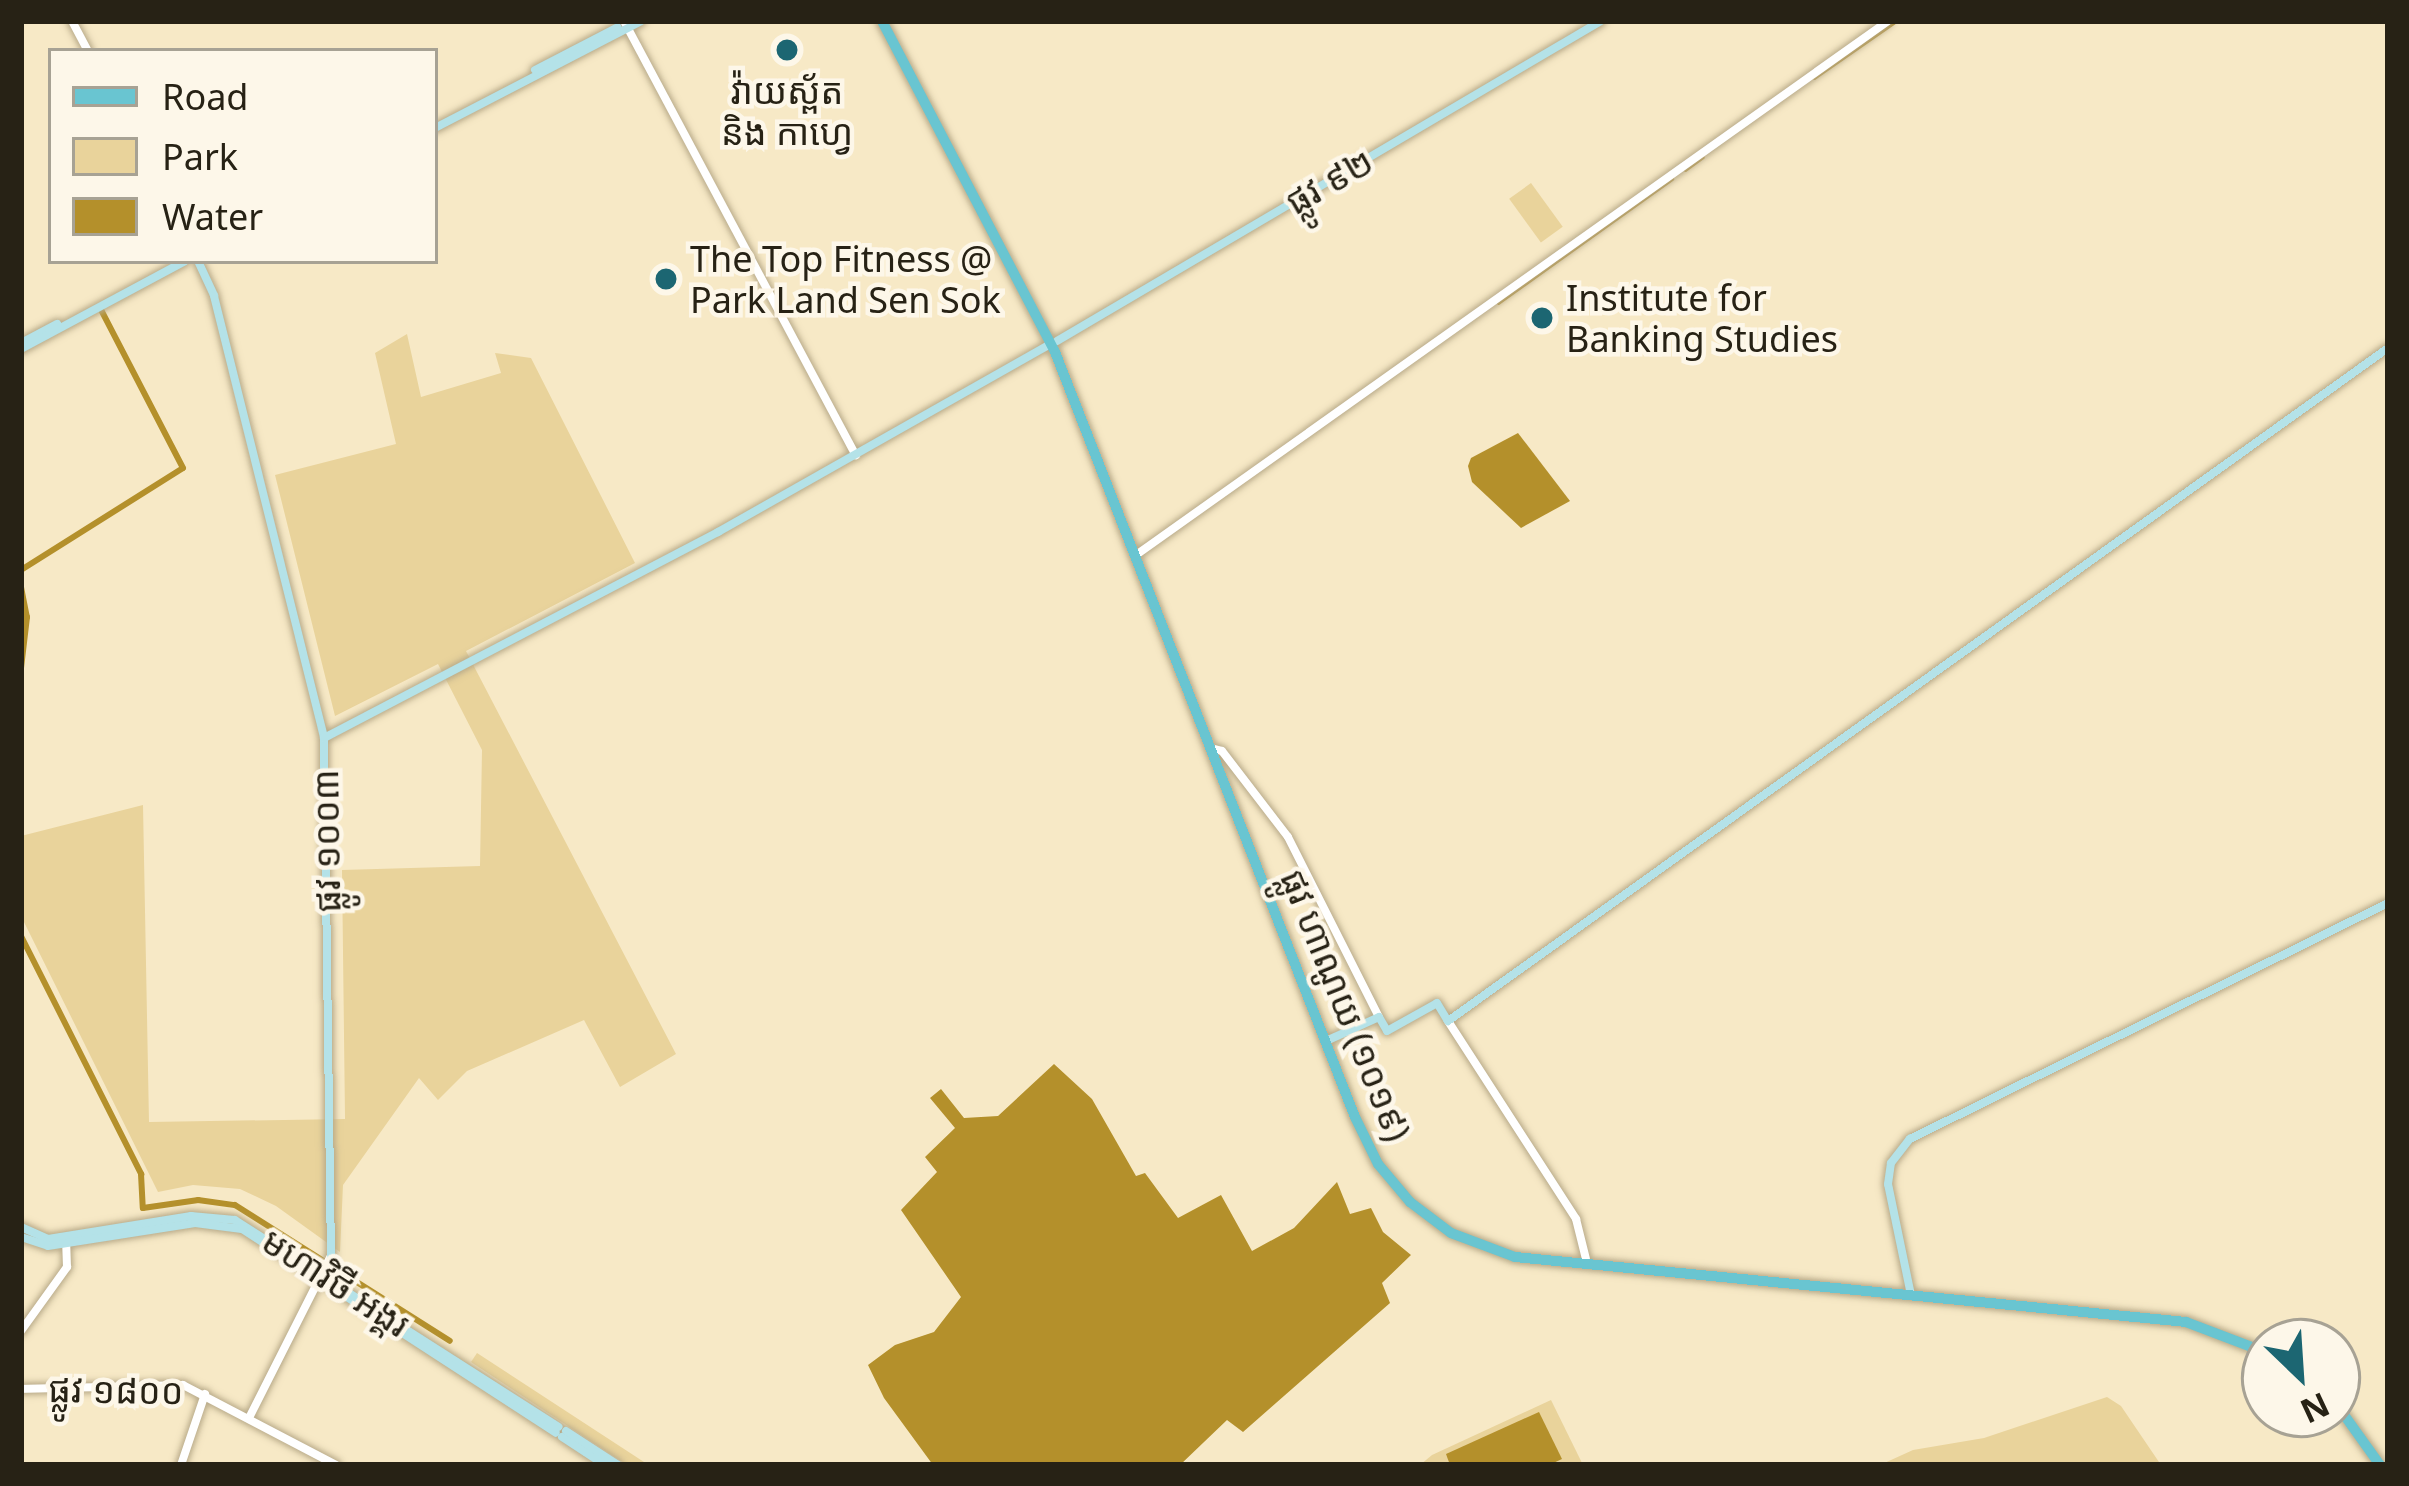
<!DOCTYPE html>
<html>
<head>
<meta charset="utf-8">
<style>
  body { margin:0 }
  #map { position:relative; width:2409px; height:1486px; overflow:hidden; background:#f7e9c6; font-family:Georgia,"Noto Sans Khmer",serif }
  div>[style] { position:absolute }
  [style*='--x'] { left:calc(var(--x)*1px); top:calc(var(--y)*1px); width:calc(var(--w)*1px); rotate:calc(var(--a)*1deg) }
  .green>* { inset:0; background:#e9d39b; transform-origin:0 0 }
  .water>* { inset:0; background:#b4902b }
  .stream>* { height:3px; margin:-1.5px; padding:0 1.5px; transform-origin:1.5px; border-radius:1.5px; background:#b4902b }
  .canal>* { height:6px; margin:-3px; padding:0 3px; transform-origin:3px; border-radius:3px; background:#b4902b }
  .roads { filter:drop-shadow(0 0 3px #b8aa89) drop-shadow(0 0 3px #b8aa89) }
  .tertiary>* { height:8px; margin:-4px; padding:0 4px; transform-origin:4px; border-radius:4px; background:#fff }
  .secondary>* { height:8px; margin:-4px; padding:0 4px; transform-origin:4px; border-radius:4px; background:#b4e2e8 }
  .primary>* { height:10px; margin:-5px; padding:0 5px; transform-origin:5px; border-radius:5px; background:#69c5d1 }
  .dots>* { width:33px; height:33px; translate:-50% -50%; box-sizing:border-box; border:6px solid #fdf7e9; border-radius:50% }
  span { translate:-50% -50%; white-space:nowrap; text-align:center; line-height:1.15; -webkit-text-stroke:9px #fdf7e9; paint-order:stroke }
  .poi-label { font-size:36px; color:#272215 }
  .left { translate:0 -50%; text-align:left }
  .street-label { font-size:36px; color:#272215 }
  .frame { position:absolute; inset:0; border:24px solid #272215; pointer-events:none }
  .legend { position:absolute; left:48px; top:48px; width:390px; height:216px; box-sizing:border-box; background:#fdf7e9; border:3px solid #a7a294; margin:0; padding:15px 21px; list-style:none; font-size:36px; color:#272215 }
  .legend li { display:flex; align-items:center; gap:24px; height:60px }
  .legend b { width:60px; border:3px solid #a7a294 }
  .north { position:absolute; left:2241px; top:1318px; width:120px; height:120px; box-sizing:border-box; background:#fdf7e9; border:3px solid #a7a294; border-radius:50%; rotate:155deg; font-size:33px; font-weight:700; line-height:48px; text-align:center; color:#272215 }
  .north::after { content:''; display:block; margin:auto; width:42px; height:54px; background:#1c6672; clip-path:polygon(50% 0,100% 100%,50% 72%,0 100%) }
</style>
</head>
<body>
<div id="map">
  <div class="green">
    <i style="left:1531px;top:183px;width:54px;height:27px;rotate:54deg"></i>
    <i style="clip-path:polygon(407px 334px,421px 397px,501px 373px,495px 353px,531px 358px,635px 563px,466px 651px,676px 1054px,620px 1087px,584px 1020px,467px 1071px,438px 1100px,419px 1078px,343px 1185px,340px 1252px,276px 1206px,240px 1189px,193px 1185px,158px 1192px,21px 916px,21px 836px,143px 805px,149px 1122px,345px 1119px,342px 870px,480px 866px,482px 750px,438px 664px,335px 716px,275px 475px,396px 444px,375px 353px)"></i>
    <i style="clip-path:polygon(477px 1353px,644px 1462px,627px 1465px,471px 1362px)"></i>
    <i style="clip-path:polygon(2107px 1397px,2121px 1406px,2161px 1465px,1880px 1465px,1913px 1450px,1984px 1438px)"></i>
    <i style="clip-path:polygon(1551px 1400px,1583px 1465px,1420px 1465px,1432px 1455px)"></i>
  </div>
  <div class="water">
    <i style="clip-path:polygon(1518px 433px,1570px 501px,1521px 528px,1472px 482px,1468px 466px,1471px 458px)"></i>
    <i style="clip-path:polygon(1054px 1064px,1092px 1099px,1136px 1176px,1145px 1173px,1178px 1218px,1221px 1195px,1252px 1251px,1294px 1228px,1337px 1182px,1350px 1214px,1371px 1208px,1383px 1232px,1411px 1255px,1382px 1283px,1390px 1303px,1243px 1432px,1227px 1420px,1180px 1465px,933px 1465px,884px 1398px,868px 1365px,895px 1345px,934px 1332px,961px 1297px,901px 1210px,937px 1172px,925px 1157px,955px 1128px,930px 1098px,941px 1089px,964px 1118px,998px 1116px)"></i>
    <i style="clip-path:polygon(1539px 1412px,1562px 1459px,1549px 1465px,1450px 1465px,1446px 1454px)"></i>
  </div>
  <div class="stream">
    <i style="--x:1814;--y:78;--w:100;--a:-34.8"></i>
    <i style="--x:1685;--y:170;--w:22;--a:-36"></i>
    <i style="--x:1498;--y:303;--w:214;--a:-35.5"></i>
  </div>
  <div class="canal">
    <i style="--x:21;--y:570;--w:191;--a:-32.2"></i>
    <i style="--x:183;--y:468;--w:180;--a:-117.4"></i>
    <i style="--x:21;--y:587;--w:31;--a:79"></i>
    <i style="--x:27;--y:617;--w:51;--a:96.7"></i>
    <i style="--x:21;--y:936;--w:267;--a:63.2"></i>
    <i style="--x:141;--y:1174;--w:34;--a:87"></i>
    <i style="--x:143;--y:1208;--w:56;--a:-8.3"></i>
    <i style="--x:198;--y:1200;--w:37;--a:8"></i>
    <i style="--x:235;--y:1205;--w:254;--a:32.3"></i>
  </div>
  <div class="roads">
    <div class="tertiary">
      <i style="--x:72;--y:21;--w:34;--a:62"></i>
      <i style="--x:625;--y:23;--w:490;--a:61.9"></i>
      <i style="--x:1136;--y:555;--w:922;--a:-35.38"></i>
      <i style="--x:1211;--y:748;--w:11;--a:15"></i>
      <i style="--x:1222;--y:751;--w:108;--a:52.5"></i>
      <i style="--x:1288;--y:837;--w:202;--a:63.2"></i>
      <i style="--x:1448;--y:1021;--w:236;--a:57.1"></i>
      <i style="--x:1576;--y:1219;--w:41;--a:76"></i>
      <i style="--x:21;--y:1331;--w:79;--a:-54.3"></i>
      <i style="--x:67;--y:1267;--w:29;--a:-92"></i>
      <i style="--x:21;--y:1389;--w:162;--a:-1.4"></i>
      <i style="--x:183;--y:1385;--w:173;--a:27.6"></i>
      <i style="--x:249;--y:1418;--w:182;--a:-63.2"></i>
      <i style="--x:181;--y:1465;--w:75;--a:-71.3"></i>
    </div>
    <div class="secondary">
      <i style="--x:535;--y:70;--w:93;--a:-27.4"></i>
      <i style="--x:435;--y:128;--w:232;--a:-27.4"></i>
      <i style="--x:198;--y:261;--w:38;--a:65"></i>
      <i style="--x:214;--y:296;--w:455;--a:76"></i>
      <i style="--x:324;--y:738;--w:518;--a:89.23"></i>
      <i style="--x:1057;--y:341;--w:631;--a:-30.47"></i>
      <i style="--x:21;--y:343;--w:41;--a:-27.8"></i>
      <i style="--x:21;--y:349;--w:186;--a:-28.2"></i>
      <i style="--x:324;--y:738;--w:445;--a:-27.6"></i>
      <i style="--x:718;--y:532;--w:382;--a:-29.5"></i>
      <i style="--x:1326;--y:1041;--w:58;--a:-24.4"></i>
      <i style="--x:1379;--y:1017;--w:16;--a:60"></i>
      <i style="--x:1387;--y:1031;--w:57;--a:-29.2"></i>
      <i style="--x:1437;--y:1003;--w:21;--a:59"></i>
      <i style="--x:1448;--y:1021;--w:1156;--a:-35.6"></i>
      <i style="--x:21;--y:1227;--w:30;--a:24"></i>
      <i style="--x:48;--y:1239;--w:145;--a:-9.1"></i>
      <i style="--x:191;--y:1216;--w:44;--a:5.2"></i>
      <i style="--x:235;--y:1220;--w:384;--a:32.6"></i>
      <i style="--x:21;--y:1237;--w:28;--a:18"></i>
      <i style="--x:48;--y:1246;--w:149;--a:-8.9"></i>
      <i style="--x:195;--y:1223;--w:47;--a:7.3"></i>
      <i style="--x:242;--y:1229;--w:374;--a:33"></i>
      <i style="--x:1911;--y:1295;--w:113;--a:-101.7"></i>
      <i style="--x:1888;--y:1184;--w:21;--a:-82"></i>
      <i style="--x:1891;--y:1163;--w:31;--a:-52"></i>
      <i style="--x:1910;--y:1139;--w:533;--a:-26.28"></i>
      <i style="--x:566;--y:1431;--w:62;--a:33.2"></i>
      <i style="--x:562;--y:1437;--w:51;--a:33.1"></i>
    </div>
    <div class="primary">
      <i style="--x:882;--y:21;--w:373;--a:62.4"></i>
      <i style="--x:1055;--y:352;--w:822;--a:68.59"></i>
      <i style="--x:1355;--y:1117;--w:52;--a:63.9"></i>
      <i style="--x:1378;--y:1164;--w:50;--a:49.9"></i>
      <i style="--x:1410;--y:1202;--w:51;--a:37.1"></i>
      <i style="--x:1451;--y:1233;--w:68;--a:20.6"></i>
      <i style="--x:1515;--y:1257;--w:674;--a:5.53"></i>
      <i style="--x:2186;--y:1322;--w:85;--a:20.8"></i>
      <i style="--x:2337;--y:1405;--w:74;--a:54.4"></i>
    </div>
  </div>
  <div class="dots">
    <i style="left:787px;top:50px;background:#1c6672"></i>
    <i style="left:666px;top:279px;background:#1c6672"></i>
    <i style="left:1542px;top:318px;background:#1c6672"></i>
  </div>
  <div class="poi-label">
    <span style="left:787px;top:111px">វ៉ាយស្ព័ត<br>និង កាហ្វេ</span>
    <span class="left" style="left:690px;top:279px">The Top Fitness @<br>Park Land Sen Sok</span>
    <span class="left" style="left:1566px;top:318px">Institute for<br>Banking Studies</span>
  </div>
  <div class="street-label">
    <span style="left:1329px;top:181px;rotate:-30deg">ផ្លូវ ៩២</span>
    <span style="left:326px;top:841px;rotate:-91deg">ផ្លូវ ១០០៣</span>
    <span style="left:1346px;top:1005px;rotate:68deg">ផ្លូវ ហាណូយ (១០១៩)</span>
    <span style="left:336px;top:1282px;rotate:33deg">មហាវិថី អង្គរ</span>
    <span style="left:116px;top:1390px;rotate:1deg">ផ្លូវ ១៨០០</span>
  </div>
  <div class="frame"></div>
  <ul class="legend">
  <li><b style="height:15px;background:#69c5d1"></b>Road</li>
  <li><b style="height:33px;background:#e9d39b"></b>Park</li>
  <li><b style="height:33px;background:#b4902b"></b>Water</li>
  </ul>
  <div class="north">N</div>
</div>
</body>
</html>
